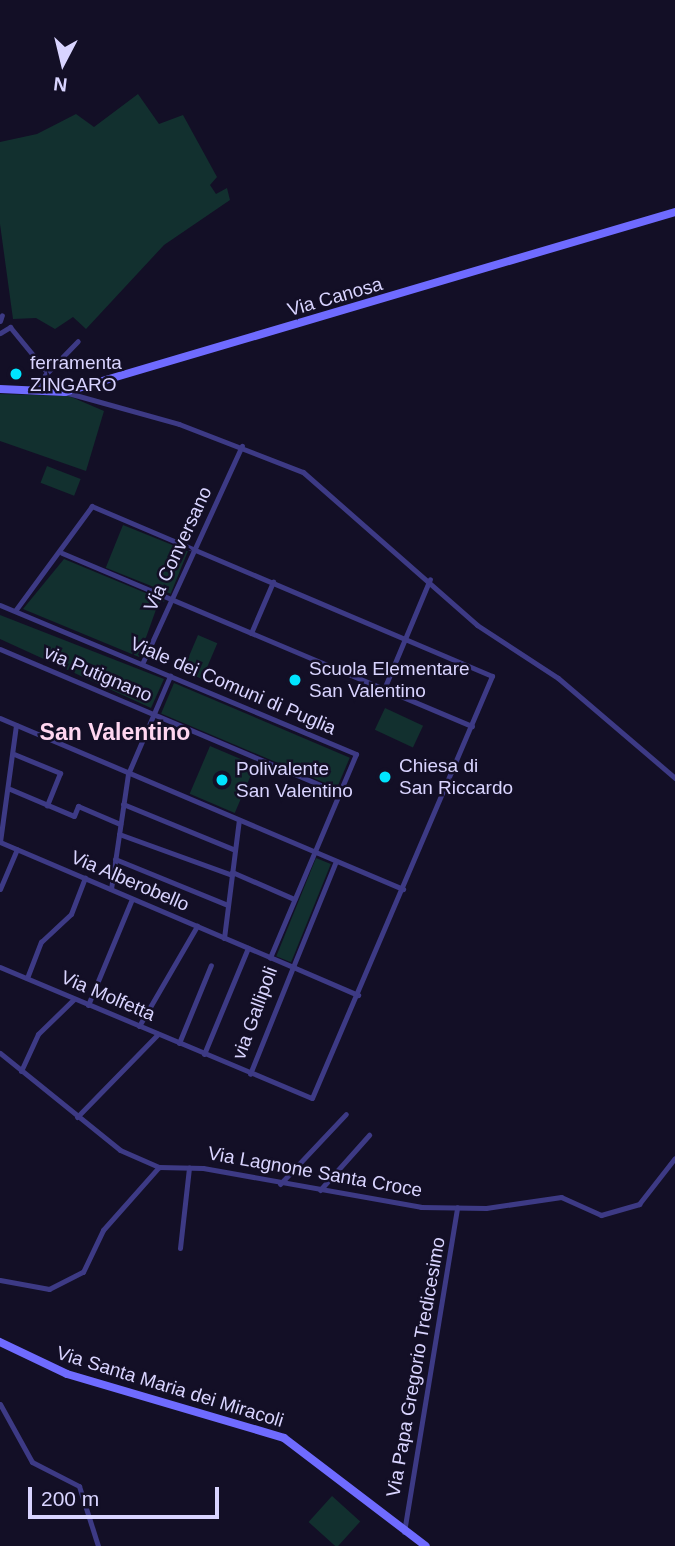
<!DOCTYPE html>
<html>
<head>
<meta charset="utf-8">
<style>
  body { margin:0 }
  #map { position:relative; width:675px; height:1546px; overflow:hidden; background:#130f26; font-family:Helvetica,sans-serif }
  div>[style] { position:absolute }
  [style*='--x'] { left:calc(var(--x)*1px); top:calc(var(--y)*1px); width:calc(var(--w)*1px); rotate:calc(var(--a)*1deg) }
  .green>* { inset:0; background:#12302f; transform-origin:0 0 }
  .street>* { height:5px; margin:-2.5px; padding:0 2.5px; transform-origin:2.5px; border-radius:2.5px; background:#3d3a85 }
  .secondary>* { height:8px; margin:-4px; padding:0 4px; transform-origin:4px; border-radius:4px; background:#6f6bff }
  .dots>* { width:19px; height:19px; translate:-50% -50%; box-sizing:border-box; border:4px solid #130f26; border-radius:50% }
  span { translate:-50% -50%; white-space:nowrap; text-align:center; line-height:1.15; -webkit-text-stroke:5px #130f26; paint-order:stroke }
  .street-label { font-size:19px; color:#d9d4ff }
  .poi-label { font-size:19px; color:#d9d4ff }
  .left { translate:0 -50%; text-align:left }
  .quarter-label { font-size:23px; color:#ffd6f0; font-weight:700 }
  .north { position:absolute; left:28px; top:28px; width:70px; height:70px; -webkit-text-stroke:5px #130f26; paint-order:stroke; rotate:187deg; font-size:19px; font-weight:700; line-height:28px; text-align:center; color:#d9d4ff }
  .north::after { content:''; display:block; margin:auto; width:24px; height:32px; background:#d9d4ff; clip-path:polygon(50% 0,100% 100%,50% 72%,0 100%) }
  .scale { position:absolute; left:28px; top:1487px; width:191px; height:32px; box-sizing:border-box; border:4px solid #d9d4ff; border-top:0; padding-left:9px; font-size:21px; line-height:24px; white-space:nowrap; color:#d9d4ff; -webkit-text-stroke:5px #130f26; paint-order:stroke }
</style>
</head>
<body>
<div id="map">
  <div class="green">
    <i style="clip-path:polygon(138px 94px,159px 124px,183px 115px,217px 177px,210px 185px,216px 194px,227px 188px,230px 200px,164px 245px,86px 329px,73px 317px,55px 329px,36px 318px,13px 319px,0 224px,0 142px,37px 134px,76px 114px,94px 127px)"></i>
    <i style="clip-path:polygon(0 394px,69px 396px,104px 411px,86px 471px,0 441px)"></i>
    <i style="left:47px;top:466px;width:36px;height:18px;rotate:21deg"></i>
    <i style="left:123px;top:525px;width:70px;height:46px;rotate:22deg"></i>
    <i style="clip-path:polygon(64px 559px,165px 601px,158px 604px,139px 657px,23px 609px)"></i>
    <i style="clip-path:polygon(0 615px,164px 679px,151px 708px,0 639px)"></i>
    <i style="left:198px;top:635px;width:21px;height:39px;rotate:23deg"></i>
    <i style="left:174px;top:683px;width:191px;height:33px;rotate:23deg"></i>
    <i style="left:385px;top:708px;width:42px;height:24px;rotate:25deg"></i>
    <i style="left:210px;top:746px;width:49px;height:52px;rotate:23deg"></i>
    <i style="left:316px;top:858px;width:16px;height:106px;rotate:22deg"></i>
    <i style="left:332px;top:1496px;width:38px;height:35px;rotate:42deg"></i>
  </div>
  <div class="street">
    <i style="--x:0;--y:321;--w:6;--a:-72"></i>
    <i style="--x:0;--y:333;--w:12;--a:-31"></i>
    <i style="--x:10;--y:327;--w:58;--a:50.6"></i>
    <i style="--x:39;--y:391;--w:17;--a:-69"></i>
    <i style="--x:45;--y:375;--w:47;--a:-45.9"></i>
    <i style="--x:68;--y:393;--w:115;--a:15.6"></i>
    <i style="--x:179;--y:424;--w:133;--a:21.2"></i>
    <i style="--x:303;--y:472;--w:232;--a:41.3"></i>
    <i style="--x:477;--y:625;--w:97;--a:33.2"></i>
    <i style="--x:558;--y:678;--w:154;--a:40.5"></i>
    <i style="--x:62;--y:553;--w:445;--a:22.9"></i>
    <i style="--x:0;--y:605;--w:386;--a:22.7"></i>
    <i style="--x:356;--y:754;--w:221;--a:112.9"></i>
    <i style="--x:251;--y:633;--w:56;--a:-66.7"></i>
    <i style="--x:0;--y:649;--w:368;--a:23"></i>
    <i style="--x:142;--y:664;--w:240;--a:-65.4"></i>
    <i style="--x:384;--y:689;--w:119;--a:-67.3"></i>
    <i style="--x:0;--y:718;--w:438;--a:23"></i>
    <i style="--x:16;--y:725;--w:118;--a:97.8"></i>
    <i style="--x:0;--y:842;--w:319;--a:23.1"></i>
    <i style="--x:293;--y:967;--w:115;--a:111.9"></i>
    <i style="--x:14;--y:754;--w:50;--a:22.4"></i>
    <i style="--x:60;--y:773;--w:35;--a:112"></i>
    <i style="--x:10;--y:789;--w:69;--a:22.9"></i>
    <i style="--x:74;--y:816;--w:11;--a:-68"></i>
    <i style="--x:78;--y:806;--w:46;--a:23.2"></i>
    <i style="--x:123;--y:804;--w:121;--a:22.3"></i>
    <i style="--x:119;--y:834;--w:120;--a:19.9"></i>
    <i style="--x:115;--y:859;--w:122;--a:22.2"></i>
    <i style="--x:336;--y:861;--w:114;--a:112.1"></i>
    <i style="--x:293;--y:967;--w:71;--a:23.3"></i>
    <i style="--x:232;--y:872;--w:68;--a:23.5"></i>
    <i style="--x:0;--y:889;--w:43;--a:-67"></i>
    <i style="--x:111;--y:889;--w:116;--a:-81.6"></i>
    <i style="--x:128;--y:774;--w:107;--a:-66.8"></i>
    <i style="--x:224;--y:938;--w:119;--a:-82.8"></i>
    <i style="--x:0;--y:967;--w:338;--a:22.8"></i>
    <i style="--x:312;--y:1098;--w:459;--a:-66.9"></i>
    <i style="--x:492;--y:676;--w:435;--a:-157"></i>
    <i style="--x:92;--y:506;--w:130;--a:126.3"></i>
    <i style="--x:27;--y:978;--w:39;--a:-69"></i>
    <i style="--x:41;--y:942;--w:41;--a:-43"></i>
    <i style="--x:71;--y:914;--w:39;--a:-69"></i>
    <i style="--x:88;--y:1005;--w:115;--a:-67.5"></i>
    <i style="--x:139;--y:1026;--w:116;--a:-59.9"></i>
    <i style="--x:179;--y:1043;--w:84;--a:-67.7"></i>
    <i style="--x:0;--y:1053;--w:154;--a:38.9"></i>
    <i style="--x:120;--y:1150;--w:43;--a:23.6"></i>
    <i style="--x:159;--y:1167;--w:44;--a:1.3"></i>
    <i style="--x:203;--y:1168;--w:221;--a:10.1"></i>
    <i style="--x:421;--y:1207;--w:65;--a:0.9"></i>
    <i style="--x:486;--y:1208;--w:76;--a:-8.3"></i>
    <i style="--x:561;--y:1197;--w:44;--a:24.2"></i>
    <i style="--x:601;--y:1215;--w:40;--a:-16"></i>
    <i style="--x:639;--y:1204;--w:58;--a:-52"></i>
    <i style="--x:204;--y:1054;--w:115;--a:-67.5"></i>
    <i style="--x:21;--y:1071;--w:41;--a:-65.3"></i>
    <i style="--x:38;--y:1034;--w:50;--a:-44.2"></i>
    <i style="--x:77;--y:1117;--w:116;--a:-45.7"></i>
    <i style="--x:280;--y:1184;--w:96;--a:-46.7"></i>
    <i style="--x:320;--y:1190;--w:74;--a:-48.3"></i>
    <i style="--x:180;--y:1248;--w:81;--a:-83.6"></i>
    <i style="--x:0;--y:1280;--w:50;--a:10.4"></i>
    <i style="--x:49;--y:1289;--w:38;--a:-27"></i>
    <i style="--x:83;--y:1272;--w:47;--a:-64.5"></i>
    <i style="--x:103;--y:1230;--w:84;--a:-48.4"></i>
    <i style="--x:0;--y:1404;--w:66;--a:61.1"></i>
    <i style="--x:32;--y:1462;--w:53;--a:27.1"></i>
    <i style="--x:79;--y:1486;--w:63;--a:72.4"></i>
    <i style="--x:404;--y:1532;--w:329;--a:-80.7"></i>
  </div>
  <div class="secondary">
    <i style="--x:0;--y:389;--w:65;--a:2.6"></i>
    <i style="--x:65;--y:392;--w:636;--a:-16.44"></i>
    <i style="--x:0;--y:1342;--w:74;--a:25.5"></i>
    <i style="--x:67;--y:1374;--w:226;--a:16.4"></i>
    <i style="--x:284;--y:1438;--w:178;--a:37.3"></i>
  </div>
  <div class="dots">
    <i style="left:16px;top:374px;background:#00e5ff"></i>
    <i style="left:295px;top:680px;background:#00e5ff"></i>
    <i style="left:385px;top:777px;background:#00e5ff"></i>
    <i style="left:222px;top:780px;background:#00e5ff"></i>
  </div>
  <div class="street-label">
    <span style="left:335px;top:297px;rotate:-16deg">Via Canosa</span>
    <span style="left:178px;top:549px;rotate:-65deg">Via Conversano</span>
    <span style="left:98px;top:674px;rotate:23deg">via Putignano</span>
    <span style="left:233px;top:686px;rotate:23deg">Viale dei Comuni di Puglia</span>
    <span style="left:130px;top:881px;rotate:23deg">Via Alberobello</span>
    <span style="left:108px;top:996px;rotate:23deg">Via Molfetta</span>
    <span style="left:255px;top:1013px;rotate:-70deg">via Gallipoli</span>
    <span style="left:315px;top:1172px;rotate:10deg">Via Lagnone Santa Croce</span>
    <span style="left:416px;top:1367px;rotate:-80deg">Via Papa Gregorio Tredicesimo</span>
    <span style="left:170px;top:1387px;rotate:17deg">Via Santa Maria dei Miracoli</span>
  </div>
  <div class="poi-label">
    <span class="left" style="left:30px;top:374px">ferramenta<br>ZINGARO</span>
    <span class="left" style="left:309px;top:680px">Scuola Elementare<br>San Valentino</span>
    <span class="left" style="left:399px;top:777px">Chiesa di<br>San Riccardo</span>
    <span class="left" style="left:236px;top:780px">Polivalente<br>San Valentino</span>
  </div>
  <div class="quarter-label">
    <span style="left:115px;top:732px">San Valentino</span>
  </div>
  <div class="north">N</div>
  <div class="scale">200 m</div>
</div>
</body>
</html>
